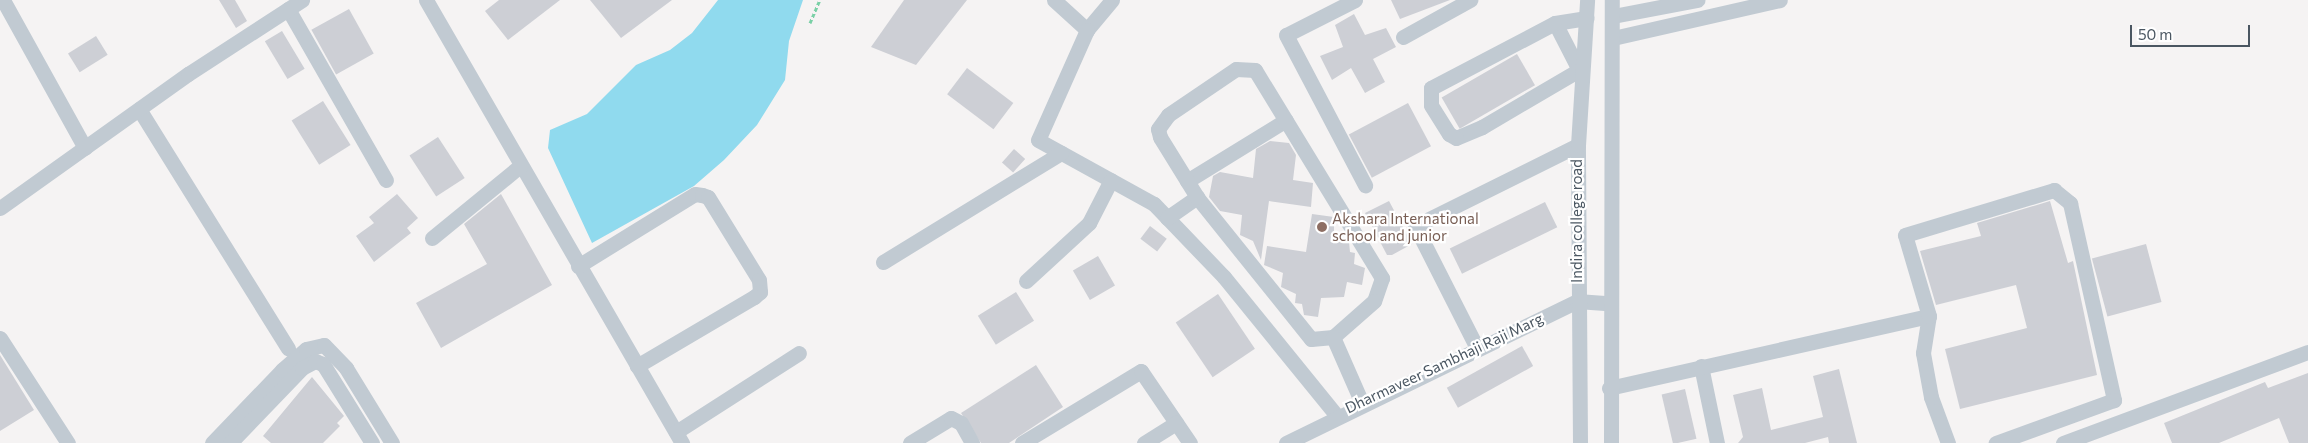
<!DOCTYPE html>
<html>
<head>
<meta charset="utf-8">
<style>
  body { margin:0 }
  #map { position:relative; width:2308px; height:443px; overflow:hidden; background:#f5f3f3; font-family:Commissioner,sans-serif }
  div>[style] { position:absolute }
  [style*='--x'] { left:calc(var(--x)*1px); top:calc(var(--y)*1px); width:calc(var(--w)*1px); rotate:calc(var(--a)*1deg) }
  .water>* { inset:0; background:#90daee }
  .building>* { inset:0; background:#cdcfd5; transform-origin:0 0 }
  .path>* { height:3px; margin-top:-1.5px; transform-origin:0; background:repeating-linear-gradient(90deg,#7ad0a6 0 4px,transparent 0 6.5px) }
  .minor>* { height:15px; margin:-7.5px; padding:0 7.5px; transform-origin:7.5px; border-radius:7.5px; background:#c1cad2 }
  .dots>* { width:14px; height:14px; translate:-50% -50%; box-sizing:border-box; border:2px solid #fff; border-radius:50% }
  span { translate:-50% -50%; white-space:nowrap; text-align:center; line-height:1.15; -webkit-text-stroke:4.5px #fff; paint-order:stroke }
  .education-label { font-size:15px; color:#785e54 }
  .left { translate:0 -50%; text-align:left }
  .street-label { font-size:15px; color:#4a5661 }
  .scale { position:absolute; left:2130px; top:25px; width:120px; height:22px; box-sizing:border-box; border:2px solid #4a5661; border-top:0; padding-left:6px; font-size:15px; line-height:18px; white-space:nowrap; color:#4a5661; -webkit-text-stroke:4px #fff; paint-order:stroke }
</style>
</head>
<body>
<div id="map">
  <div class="water">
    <i style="clip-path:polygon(718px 0,803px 0,789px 41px,785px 80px,757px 125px,724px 160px,694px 186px,592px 243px,548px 148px,550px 130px,587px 114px,636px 65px,670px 50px,692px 33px)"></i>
  </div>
  <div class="building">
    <i style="clip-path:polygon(219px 0,235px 0,247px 21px,236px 28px)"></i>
    <i style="clip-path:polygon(499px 0,560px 0,508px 40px,485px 11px)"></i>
    <i style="clip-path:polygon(590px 0,672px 0,621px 38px)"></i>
    <i style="clip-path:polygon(904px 0,967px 0,916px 65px,871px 47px)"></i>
    <i style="clip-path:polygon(1391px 0,1450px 0,1400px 19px)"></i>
    <i style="left:349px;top:9px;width:51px;height:43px;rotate:61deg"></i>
    <i style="clip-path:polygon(1354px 14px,1365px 35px,1386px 28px,1396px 47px,1373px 59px,1385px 82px,1365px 93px,1351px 68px,1332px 80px,1320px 56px,1343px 47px,1335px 25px)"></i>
    <i style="left:282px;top:31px;width:44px;height:20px;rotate:59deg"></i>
    <i style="left:96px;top:36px;width:22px;height:33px;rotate:58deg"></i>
    <i style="left:1517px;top:54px;width:36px;height:87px;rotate:60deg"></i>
    <i style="left:967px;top:68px;width:58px;height:33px;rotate:37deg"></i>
    <i style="left:323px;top:101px;width:52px;height:37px;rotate:58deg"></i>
    <i style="left:1408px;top:103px;width:49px;height:67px;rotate:62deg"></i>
    <i style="left:438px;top:137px;width:49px;height:34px;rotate:57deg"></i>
    <i style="clip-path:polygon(1270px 141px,1289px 143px,1296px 155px,1293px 180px,1313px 183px,1311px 207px,1269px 201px,1261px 260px,1253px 241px,1240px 235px,1242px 215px,1220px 211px,1209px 197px,1213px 176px,1220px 172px,1253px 178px,1256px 149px)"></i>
    <i style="left:1014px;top:149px;width:15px;height:18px;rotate:42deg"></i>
    <i style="clip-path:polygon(397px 194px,418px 218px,407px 228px,411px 233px,374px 262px,356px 236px,374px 223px,369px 217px)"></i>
    <i style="clip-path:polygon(501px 194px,552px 285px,441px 348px,416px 303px,487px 264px,464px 224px)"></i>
    <i style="clip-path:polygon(1389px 201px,1412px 244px,1392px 255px,1387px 255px,1365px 213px)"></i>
    <i style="clip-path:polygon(2050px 201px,2068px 263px,2073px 261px,2097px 375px,1960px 409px,1945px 349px,2027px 328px,2016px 285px,1936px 305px,1920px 251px,1981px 236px,1977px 223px)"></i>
    <i style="left:1545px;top:202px;width:28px;height:106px;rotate:64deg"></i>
    <i style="clip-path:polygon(1312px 214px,1334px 217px,1334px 240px,1349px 242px,1350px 252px,1355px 253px,1354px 264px,1365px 268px,1362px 285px,1347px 282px,1344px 297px,1321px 298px,1318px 317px,1304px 315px,1302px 304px,1295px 303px,1296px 294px,1281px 287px,1283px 273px,1264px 265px,1267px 246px,1306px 252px)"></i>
    <i style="left:1150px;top:226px;width:21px;height:16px;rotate:37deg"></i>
    <i style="left:2146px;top:244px;width:60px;height:56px;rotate:75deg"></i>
    <i style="left:1098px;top:256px;width:34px;height:29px;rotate:60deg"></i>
    <i style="left:1016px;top:292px;width:34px;height:45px;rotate:58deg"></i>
    <i style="left:1218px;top:294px;width:66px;height:51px;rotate:56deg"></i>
    <i style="left:1522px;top:346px;width:23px;height:86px;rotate:61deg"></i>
    <i style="clip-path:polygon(0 355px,34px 410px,0 431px)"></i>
    <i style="clip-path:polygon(1036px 365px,1063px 407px,1009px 443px,981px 443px,961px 413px)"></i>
    <i style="clip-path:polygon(1839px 369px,1857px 443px,1829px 443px,1828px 437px,1805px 443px,1738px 443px,1743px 437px,1733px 395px,1762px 388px,1771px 430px,1823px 417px,1813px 376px)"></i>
    <i style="clip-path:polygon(2308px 373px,2308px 443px,2289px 443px,2279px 418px,2219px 443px,2172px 443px,2164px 423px,2265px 382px,2268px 388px)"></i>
    <i style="clip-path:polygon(312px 377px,344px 416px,337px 423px,340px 426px,323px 443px,271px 443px,263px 436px)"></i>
    <i style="left:1685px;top:389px;width:51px;height:24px;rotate:77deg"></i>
  </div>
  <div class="path">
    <i style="--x:810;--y:23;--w:25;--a:-67"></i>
  </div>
  <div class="minor">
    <i style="--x:3;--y:0;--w:169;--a:61"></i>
    <i style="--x:426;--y:0;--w:512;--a:59.98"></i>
    <i style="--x:1054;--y:0;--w:45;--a:42.3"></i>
    <i style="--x:1112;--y:0;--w:39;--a:130"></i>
    <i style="--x:1087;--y:30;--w:120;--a:114"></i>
    <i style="--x:1038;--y:140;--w:132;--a:28.9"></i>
    <i style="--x:1154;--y:204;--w:101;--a:46.2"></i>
    <i style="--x:1224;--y:277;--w:178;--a:50.9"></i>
    <i style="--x:1355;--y:0;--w:77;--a:153.1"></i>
    <i style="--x:1286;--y:35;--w:170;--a:62.2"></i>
    <i style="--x:288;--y:9;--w:197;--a:60.2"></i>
    <i style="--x:1613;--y:16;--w:86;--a:-10.8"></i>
    <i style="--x:1555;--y:23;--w:53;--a:62.9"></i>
    <i style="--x:1579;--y:70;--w:113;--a:149.6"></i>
    <i style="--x:1482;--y:127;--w:28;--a:157"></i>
    <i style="--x:1456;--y:138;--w:8;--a:-150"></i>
    <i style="--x:1449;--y:134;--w:34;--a:-122"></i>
    <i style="--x:1431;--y:105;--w:17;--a:-90"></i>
    <i style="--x:1431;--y:88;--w:140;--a:-27.7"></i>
    <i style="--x:1555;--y:23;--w:32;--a:-9"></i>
    <i style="--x:1403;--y:37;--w:77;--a:-28.9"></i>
    <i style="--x:1613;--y:38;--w:171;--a:-12.8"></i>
    <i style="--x:139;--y:109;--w:282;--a:58.1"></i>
    <i style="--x:1187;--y:181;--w:116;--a:-31.6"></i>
    <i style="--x:0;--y:208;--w:231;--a:-35.5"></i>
    <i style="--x:188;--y:74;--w:136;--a:-33"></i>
    <i style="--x:1167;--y:218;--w:37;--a:-35"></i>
    <i style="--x:432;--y:238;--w:114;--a:-39.3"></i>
    <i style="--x:883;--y:262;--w:209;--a:-31.5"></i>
    <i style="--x:578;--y:266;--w:137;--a:-31.6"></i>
    <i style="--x:695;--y:194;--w:7;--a:8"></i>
    <i style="--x:702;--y:195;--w:6;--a:18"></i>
    <i style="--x:708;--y:197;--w:97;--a:58.4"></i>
    <i style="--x:759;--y:280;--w:12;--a:85"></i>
    <i style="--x:760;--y:292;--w:8;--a:140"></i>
    <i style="--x:754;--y:297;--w:136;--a:149.5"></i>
    <i style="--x:1026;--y:281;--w:86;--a:-42.6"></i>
    <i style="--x:1089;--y:223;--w:48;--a:-62.9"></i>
    <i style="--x:1333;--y:337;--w:22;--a:175"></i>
    <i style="--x:1311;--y:339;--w:182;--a:-128.8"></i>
    <i style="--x:1197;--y:197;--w:70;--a:-121.7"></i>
    <i style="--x:1160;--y:137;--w:8;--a:-104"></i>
    <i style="--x:1158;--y:129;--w:17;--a:-54"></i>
    <i style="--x:1168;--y:115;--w:82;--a:-34.1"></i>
    <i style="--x:1236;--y:69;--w:19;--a:3"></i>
    <i style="--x:1255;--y:70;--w:244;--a:58.6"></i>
    <i style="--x:1382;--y:278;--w:24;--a:109"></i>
    <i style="--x:1374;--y:301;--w:55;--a:138.7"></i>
    <i style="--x:1333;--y:337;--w:72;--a:66.3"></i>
    <i style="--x:0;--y:338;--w:125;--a:57.1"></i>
    <i style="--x:1476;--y:346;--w:135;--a:-116.9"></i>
    <i style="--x:1415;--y:226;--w:182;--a:-26.4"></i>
    <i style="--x:1701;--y:366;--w:79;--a:78.3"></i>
    <i style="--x:1609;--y:388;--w:328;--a:-12.7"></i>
    <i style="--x:676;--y:432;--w:146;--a:-32.7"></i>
    <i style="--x:212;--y:443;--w:101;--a:-46.2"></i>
    <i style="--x:282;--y:370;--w:32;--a:-41"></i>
    <i style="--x:306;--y:349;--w:18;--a:-13"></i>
    <i style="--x:324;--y:345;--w:32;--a:46"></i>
    <i style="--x:346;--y:368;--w:88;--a:58.5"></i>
    <i style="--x:230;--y:443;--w:104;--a:-46.2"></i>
    <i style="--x:302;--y:368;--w:15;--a:-28"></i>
    <i style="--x:315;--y:361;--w:9;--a:21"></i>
    <i style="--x:323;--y:364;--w:93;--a:58.2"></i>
    <i style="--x:910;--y:443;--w:48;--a:-31.4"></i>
    <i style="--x:951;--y:418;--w:11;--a:27"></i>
    <i style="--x:961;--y:423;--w:23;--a:61"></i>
    <i style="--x:1022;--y:443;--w:139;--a:-31.2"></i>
    <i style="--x:1141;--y:371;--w:87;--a:55.8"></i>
    <i style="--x:1144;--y:443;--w:38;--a:-32"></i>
    <i style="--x:1286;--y:443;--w:324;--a:-26"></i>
    <i style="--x:1577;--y:301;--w:31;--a:4"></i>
    <i style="--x:1580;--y:443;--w:298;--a:-90.4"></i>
    <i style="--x:1578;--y:145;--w:145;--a:-86.4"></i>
    <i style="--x:1611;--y:443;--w:443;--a:-89.9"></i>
    <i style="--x:1948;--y:443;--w:49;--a:-110.3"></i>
    <i style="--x:1931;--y:397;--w:45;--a:-100.3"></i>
    <i style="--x:1923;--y:353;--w:37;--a:-81"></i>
    <i style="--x:1929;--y:316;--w:84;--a:-106.5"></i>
    <i style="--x:1905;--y:235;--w:156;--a:-16.8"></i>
    <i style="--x:2054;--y:190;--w:21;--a:39"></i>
    <i style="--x:2070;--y:203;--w:202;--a:77.4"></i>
    <i style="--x:2114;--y:400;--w:126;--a:160"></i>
    <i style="--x:2063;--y:443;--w:261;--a:-20.4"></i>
  </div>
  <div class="dots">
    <i style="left:1322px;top:227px;background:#8d6e63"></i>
  </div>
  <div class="education-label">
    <span class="left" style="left:1332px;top:227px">Akshara International<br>school and junior</span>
  </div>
  <div class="street-label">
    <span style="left:1577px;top:221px;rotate:-90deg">Indira college road</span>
    <span style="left:1444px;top:363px;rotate:-25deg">Dharmaveer Sambhaji Raji Marg</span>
  </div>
  <div class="scale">50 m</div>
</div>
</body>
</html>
